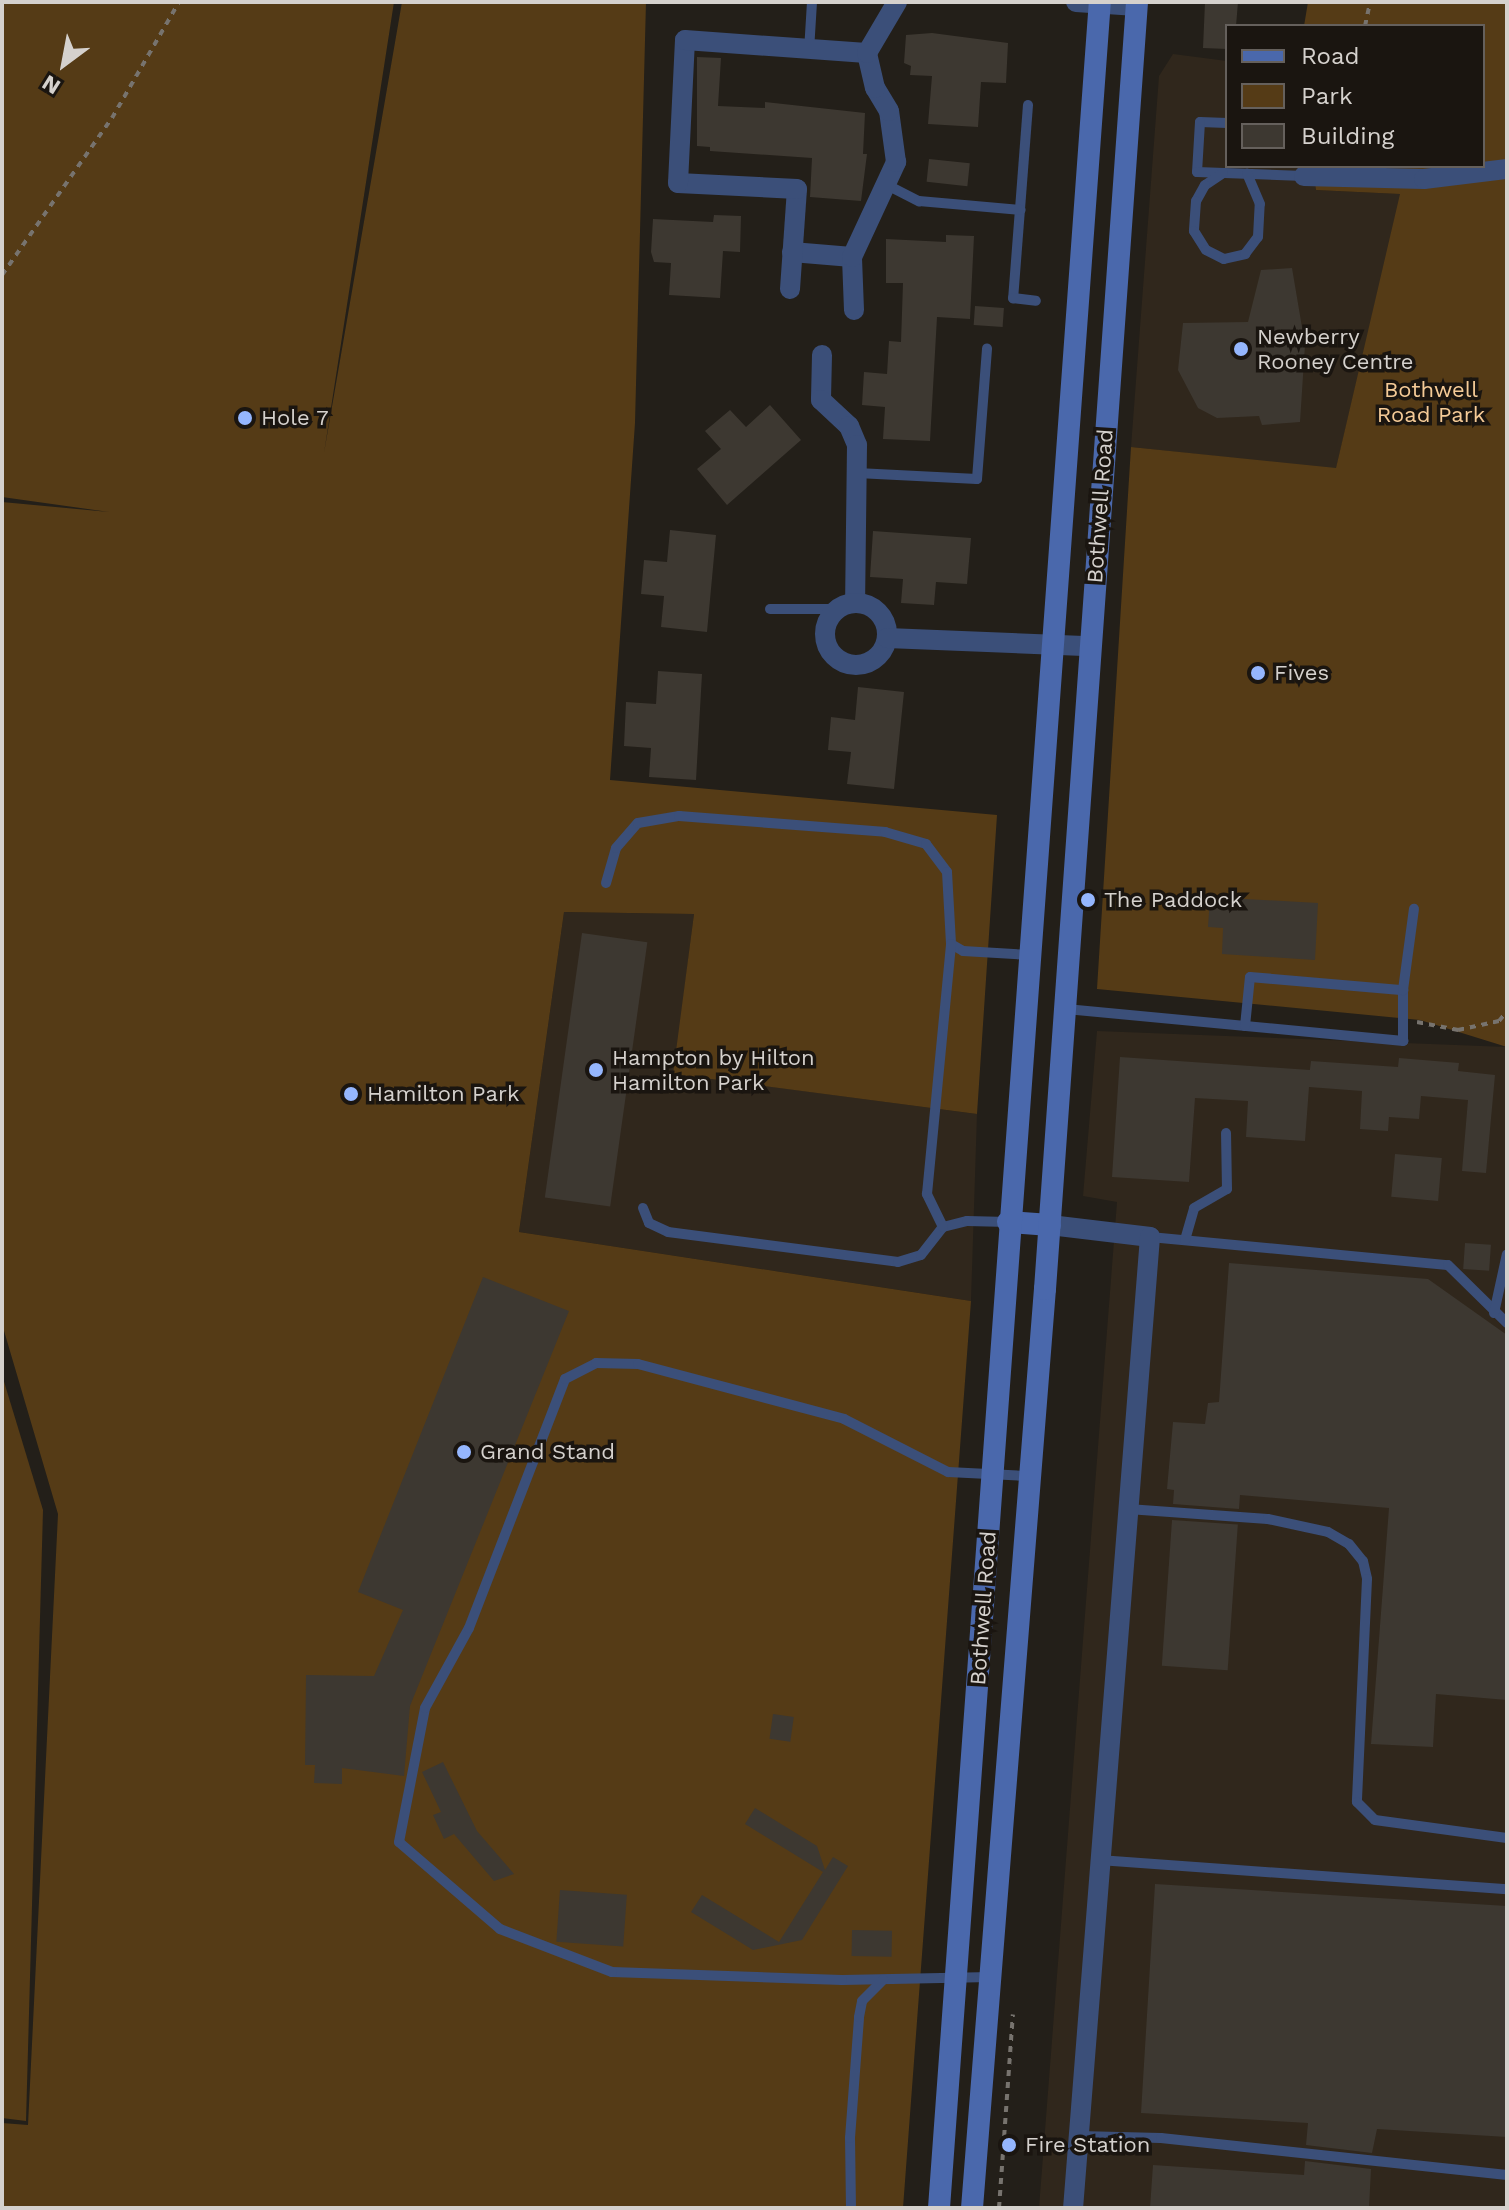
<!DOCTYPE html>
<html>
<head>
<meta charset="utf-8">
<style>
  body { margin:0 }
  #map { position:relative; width:1509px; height:2210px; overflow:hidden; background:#231f19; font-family:"Work Sans",sans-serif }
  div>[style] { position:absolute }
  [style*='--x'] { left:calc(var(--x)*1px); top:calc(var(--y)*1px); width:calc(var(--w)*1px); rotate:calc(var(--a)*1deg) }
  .built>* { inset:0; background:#30271c }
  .green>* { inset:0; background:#553b16 }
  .building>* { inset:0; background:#3d3831; transform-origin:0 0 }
  .path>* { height:4px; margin-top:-2px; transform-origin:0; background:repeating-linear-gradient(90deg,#77736e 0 6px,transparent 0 12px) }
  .service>* { height:10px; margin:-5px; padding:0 5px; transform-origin:5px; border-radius:5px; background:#3b4f79 }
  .minor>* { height:20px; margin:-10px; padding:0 10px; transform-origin:10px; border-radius:10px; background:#3b4f79 }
  .minor>.ring { margin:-10px; padding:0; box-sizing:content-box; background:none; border:20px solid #3b4f79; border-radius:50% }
  .secondary>* { height:22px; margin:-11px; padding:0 11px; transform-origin:11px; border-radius:11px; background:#4a68ac }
  .dots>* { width:22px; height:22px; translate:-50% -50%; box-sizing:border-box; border:4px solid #1a1510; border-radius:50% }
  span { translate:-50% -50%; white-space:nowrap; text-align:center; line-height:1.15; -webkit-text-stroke:7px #1a1510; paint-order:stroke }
  .poi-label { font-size:22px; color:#d5d1cd }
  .left { translate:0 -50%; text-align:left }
  .park-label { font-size:22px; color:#f5cb97 }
  .street-label { font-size:22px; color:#d5d1cd }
  .frame { position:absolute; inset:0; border:4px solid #d5d1cd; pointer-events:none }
  .legend { position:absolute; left:1225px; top:24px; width:260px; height:144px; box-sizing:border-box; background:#1a1510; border:2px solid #65605c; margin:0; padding:10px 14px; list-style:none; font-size:24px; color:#d5d1cd }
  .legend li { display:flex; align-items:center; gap:16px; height:40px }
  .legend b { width:40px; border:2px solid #65605c }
  .north { position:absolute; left:24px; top:24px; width:80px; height:80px; -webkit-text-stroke:6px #1a1510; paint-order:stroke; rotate:212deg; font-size:22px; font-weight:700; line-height:32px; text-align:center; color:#d5d1cd }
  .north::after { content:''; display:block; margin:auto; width:28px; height:36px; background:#d5d1cd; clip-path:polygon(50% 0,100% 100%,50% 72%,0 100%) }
</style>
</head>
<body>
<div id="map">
  <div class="built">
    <i style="clip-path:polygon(1173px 54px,1227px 61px,1227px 166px,1312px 166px,1316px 190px,1401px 194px,1336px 469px,1131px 447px,1159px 76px)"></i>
    <i style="clip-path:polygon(564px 912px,694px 914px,674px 1074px,977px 1114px,971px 1301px,519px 1232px)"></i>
    <i style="clip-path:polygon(1097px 1031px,1507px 1047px,1507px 2208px,1039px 2208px,1117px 1202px,1083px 1196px)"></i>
  </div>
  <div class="green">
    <i style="clip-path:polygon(2px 2px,394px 2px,324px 453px,402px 2px,646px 2px,635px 423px,610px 780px,997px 815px,977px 1114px,673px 1074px,694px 914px,564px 912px,519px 1232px,971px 1301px,903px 2208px,2px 2208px,2px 2123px,28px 2125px,58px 1514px,2px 1324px,2px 502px,109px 512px,2px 497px)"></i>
    <i style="clip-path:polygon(1308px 2px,1507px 2px,1507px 1047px,1420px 1020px,1097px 989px,1131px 447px,1336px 468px,1400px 194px,1316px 190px,1312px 166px,1483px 166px,1483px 26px,1304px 26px)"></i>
    <i style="clip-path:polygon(2px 1375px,43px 1510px,26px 2121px,2px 2118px)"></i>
  </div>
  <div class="building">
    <i style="clip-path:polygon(1205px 2px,1238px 2px,1236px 26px,1227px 26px,1227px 49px,1203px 48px)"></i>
    <i style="clip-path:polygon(932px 33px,1008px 43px,1006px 83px,981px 82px,978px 127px,928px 124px,932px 76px,910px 75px,911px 66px,904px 63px,906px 35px)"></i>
    <i style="clip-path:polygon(697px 57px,721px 58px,718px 106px,765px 108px,765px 102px,865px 113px,863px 154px,867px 154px,861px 201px,810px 197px,812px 158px,710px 151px,710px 147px,697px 146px)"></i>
    <i style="left:929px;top:159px;width:41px;height:23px;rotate:6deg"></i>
    <i style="clip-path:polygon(714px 215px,741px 216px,740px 252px,723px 251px,720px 298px,669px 295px,671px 263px,654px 262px,651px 252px,653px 219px,713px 222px)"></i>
    <i style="clip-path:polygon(946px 235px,974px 236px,970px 319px,937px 317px,930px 441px,883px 439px,885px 407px,862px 405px,864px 372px,887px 374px,889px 341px,901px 342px,903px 283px,886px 283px,886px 239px,946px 242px)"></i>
    <i style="clip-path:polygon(1292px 268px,1305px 345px,1300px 422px,1262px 425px,1259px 416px,1217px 418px,1198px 408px,1178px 370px,1183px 323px,1248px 322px,1261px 270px)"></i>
    <i style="left:975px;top:306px;width:29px;height:19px;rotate:4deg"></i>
    <i style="clip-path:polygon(770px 405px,801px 440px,727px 505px,697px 469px,721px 449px,705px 431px,730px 410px,746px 427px)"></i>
    <i style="clip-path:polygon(670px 530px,716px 535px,707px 632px,661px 627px,664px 596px,641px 594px,644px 560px,667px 562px)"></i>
    <i style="clip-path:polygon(873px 531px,971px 538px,967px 584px,936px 582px,934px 605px,901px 603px,903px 579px,870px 577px)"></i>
    <i style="clip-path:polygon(658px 671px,702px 674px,696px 780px,649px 777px,651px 748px,624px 746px,626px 702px,656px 704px)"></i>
    <i style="clip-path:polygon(858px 687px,904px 692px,894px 789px,847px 784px,851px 752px,828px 750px,831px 717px,855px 720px)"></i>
    <i style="clip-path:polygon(1210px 897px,1318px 903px,1315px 960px,1222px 954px,1223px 928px,1208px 927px)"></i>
    <i style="left:582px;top:933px;width:66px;height:267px;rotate:8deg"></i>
    <i style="clip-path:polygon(1120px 1057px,1310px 1070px,1309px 1077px,1311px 1061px,1398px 1067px,1399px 1058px,1459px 1063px,1458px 1071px,1495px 1075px,1486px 1173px,1462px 1171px,1468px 1100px,1421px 1096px,1419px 1119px,1389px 1117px,1388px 1131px,1360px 1129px,1362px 1091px,1309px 1087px,1305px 1141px,1246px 1137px,1248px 1101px,1195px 1098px,1189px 1182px,1112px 1177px)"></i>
    <i style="left:1395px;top:1154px;width:47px;height:43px;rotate:5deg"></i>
    <i style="left:1465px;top:1243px;width:26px;height:26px;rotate:4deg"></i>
    <i style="clip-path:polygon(1229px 1263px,1428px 1279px,1507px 1335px,1507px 1700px,1436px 1694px,1433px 1747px,1371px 1744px,1389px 1508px,1240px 1495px,1239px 1509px,1173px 1504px,1174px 1490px,1167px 1489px,1173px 1422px,1205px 1424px,1208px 1403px,1219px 1402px)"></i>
    <i style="clip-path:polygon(483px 1277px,569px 1311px,410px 1706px,404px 1776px,342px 1768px,342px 1784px,314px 1783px,315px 1765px,305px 1765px,306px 1675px,374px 1676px,403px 1610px,358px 1592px)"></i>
    <i style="left:1172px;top:1520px;width:66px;height:146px;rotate:4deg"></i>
    <i style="left:773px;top:1714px;width:21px;height:25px;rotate:8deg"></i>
    <i style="clip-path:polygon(443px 1762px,477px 1831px,514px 1874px,494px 1881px,454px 1834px,444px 1839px,433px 1815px,441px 1812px,422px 1772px)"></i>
    <i style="clip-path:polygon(755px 1808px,817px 1846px,825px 1870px,833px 1857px,848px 1866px,802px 1940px,753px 1950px,691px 1912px,702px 1895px,779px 1942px,823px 1872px,745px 1824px)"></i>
    <i style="clip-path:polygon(1155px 1884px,1507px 1906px,1507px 2137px,1377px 2129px,1372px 2153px,1306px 2145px,1308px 2123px,1141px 2113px)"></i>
    <i style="left:560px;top:1890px;width:67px;height:52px;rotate:4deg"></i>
    <i style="left:852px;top:1930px;width:40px;height:26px;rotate:1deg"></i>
    <i style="clip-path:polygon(1305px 2161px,1371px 2169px,1369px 2208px,1150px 2208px,1153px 2165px,1304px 2175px)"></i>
  </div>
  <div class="path">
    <i style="--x:1365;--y:26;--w:25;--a:-78"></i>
    <i style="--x:2;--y:275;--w:192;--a:-55"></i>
    <i style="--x:112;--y:118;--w:134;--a:-60"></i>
    <i style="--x:1507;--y:678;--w:36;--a:90"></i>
    <i style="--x:1417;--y:1022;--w:42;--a:11"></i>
    <i style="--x:1458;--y:1030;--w:42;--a:-12.4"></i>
    <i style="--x:1499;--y:1021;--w:13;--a:-51"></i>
    <i style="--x:999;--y:2208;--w:194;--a:-85.9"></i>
  </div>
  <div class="service">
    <i style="--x:809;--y:51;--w:49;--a:-86.5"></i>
    <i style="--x:1028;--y:105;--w:194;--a:94.4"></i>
    <i style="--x:1013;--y:298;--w:23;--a:7"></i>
    <i style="--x:1227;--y:123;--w:27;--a:-178"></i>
    <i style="--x:1200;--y:122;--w:50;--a:93.4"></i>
    <i style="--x:1197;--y:172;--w:107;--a:2.1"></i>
    <i style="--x:1223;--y:173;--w:22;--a:146"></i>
    <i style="--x:1205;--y:185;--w:18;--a:119"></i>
    <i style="--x:1196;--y:201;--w:30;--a:94"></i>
    <i style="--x:1194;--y:231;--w:22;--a:58"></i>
    <i style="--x:1206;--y:250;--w:20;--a:27"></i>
    <i style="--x:1224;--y:259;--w:22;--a:-13"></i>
    <i style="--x:1245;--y:254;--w:21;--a:-53"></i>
    <i style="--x:1258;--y:237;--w:33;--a:-87"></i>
    <i style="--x:1260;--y:204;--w:33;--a:-113"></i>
    <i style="--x:889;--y:186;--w:34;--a:27"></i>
    <i style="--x:919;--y:201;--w:102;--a:5"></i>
    <i style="--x:857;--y:473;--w:120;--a:2.9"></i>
    <i style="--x:977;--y:479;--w:131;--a:-85.6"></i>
    <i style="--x:770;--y:609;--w:66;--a:0"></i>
    <i style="--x:606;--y:883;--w:36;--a:-74"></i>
    <i style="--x:616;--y:848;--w:33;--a:-49"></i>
    <i style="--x:638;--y:823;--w:42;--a:-9.7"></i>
    <i style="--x:679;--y:816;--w:207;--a:4.4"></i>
    <i style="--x:885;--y:832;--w:43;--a:16.3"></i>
    <i style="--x:926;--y:844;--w:35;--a:53"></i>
    <i style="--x:947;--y:872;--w:72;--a:86.8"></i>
    <i style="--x:951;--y:944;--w:14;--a:30"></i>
    <i style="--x:963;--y:951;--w:67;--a:3.4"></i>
    <i style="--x:1066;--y:1009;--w:339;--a:5.4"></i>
    <i style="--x:1403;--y:1041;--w:51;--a:-90"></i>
    <i style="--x:1245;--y:1026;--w:49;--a:-84.2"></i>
    <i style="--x:1250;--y:977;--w:154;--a:4.9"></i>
    <i style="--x:1403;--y:990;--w:82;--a:-82.3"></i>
    <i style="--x:643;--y:1208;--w:16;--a:68"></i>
    <i style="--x:649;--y:1223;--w:21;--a:25"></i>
    <i style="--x:668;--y:1232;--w:232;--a:7.4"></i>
    <i style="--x:898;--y:1262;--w:24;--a:-17"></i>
    <i style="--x:921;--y:1255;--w:36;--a:-52"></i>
    <i style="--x:943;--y:1227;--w:25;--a:-14"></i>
    <i style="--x:967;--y:1221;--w:41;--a:1.4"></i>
    <i style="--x:943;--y:1227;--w:37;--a:-116"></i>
    <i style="--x:927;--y:1194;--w:251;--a:-84.5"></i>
    <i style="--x:1150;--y:1237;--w:299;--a:5.4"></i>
    <i style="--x:1448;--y:1265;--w:83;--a:44.5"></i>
    <i style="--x:1185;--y:1240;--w:33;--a:-74"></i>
    <i style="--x:1194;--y:1208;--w:38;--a:-30"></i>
    <i style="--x:1227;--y:1189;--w:56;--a:-91"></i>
    <i style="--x:1494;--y:1313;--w:60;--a:-77.6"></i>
    <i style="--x:1128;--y:1509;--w:140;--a:4.1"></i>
    <i style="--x:1268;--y:1519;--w:61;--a:12.2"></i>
    <i style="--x:1328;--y:1532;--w:24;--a:30"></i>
    <i style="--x:1349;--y:1544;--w:22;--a:51"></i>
    <i style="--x:1363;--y:1561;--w:18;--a:77"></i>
    <i style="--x:1367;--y:1579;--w:223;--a:92.6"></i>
    <i style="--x:1357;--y:1802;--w:25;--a:45"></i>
    <i style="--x:1375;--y:1820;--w:133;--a:7.8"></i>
    <i style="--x:1099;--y:1860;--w:409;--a:4.1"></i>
    <i style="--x:991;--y:1977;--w:149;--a:178.8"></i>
    <i style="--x:842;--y:1980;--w:230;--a:-178"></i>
    <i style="--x:612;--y:1972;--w:120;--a:-159"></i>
    <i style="--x:500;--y:1929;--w:133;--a:-139.3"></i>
    <i style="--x:399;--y:1842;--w:136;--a:-79"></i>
    <i style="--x:425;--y:1708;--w:91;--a:-61.2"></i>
    <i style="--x:469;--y:1628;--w:267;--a:-68.9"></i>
    <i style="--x:565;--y:1379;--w:35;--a:-27"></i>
    <i style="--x:596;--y:1363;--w:42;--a:1.4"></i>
    <i style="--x:638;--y:1364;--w:213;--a:14.9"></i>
    <i style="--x:844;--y:1419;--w:117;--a:27"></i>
    <i style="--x:948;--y:1472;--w:80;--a:2.9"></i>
    <i style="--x:1079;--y:2136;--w:82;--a:1.4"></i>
    <i style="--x:1161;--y:2138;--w:348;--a:6.1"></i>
    <i style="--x:851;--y:2208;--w:70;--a:-90.8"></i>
    <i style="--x:850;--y:2138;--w:121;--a:-85.7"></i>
    <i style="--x:859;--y:2017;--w:16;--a:-79"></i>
    <i style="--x:862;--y:2001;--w:30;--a:-45"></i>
  </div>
  <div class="minor">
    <i style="--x:1076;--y:2;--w:61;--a:3.8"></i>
    <i style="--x:1304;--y:176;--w:120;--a:1.4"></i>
    <i style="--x:1424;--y:179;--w:84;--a:-6.9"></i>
    <i style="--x:792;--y:252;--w:60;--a:4.8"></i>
    <i style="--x:790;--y:289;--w:100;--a:-86"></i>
    <i style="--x:797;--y:189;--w:119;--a:-177.1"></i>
    <i style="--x:678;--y:183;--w:143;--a:-87.2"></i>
    <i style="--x:685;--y:40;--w:182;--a:4.1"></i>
    <i style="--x:854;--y:310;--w:53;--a:-92.2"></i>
    <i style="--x:852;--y:257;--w:105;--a:-65.1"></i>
    <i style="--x:896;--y:162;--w:51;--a:-97.8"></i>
    <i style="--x:889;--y:111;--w:27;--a:-121"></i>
    <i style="--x:875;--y:88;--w:36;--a:-103"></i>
    <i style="--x:867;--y:53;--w:59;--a:-59.5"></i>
    <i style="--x:822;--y:355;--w:45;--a:91.3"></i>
    <i style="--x:821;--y:400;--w:38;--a:43"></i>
    <i style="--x:849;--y:426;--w:21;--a:67"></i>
    <i style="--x:857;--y:445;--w:158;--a:90.7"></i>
    <i class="ring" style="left:825px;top:603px;width:42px;height:42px"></i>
    <i style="--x:887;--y:638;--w:203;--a:2.3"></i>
    <i style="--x:1050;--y:1225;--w:101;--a:6.8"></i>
    <i style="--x:1150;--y:1237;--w:974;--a:94.53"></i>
  </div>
  <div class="secondary">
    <i style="--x:1008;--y:1222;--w:42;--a:4.1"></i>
    <i style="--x:939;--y:2208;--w:2212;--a:-85.83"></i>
    <i style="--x:972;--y:2208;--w:922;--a:-85.46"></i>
    <i style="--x:1045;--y:1289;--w:1290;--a:-85.91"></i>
  </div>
  <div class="dots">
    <i style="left:1241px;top:349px;background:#95b6fd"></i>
    <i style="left:245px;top:418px;background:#95b6fd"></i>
    <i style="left:1258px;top:673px;background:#95b6fd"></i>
    <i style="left:1088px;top:900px;background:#95b6fd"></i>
    <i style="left:596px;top:1070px;background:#95b6fd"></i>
    <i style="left:351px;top:1094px;background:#95b6fd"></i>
    <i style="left:464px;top:1452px;background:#95b6fd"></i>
    <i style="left:1009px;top:2145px;background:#95b6fd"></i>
  </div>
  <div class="poi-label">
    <span class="left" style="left:1257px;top:349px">Newberry<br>Rooney Centre</span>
    <span class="left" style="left:261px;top:418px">Hole 7</span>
    <span class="left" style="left:1274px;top:673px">Fives</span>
    <span class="left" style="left:1104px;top:900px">The Paddock</span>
    <span class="left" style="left:612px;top:1070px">Hampton by Hilton<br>Hamilton Park</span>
    <span class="left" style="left:367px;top:1094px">Hamilton Park</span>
    <span class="left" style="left:480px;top:1452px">Grand Stand</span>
    <span class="left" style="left:1025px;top:2145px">Fire Station</span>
  </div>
  <div class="park-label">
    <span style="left:1431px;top:402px">Bothwell<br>Road Park</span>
  </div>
  <div class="street-label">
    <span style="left:1100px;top:506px;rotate:-86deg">Bothwell Road</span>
    <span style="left:983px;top:1608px;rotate:-86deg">Bothwell Road</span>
  </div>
  <div class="frame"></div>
  <ul class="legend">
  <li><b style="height:10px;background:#4a68ac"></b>Road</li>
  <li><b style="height:22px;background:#553b16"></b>Park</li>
  <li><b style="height:22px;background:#3d3831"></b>Building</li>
  </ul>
  <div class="north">N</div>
</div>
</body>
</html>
